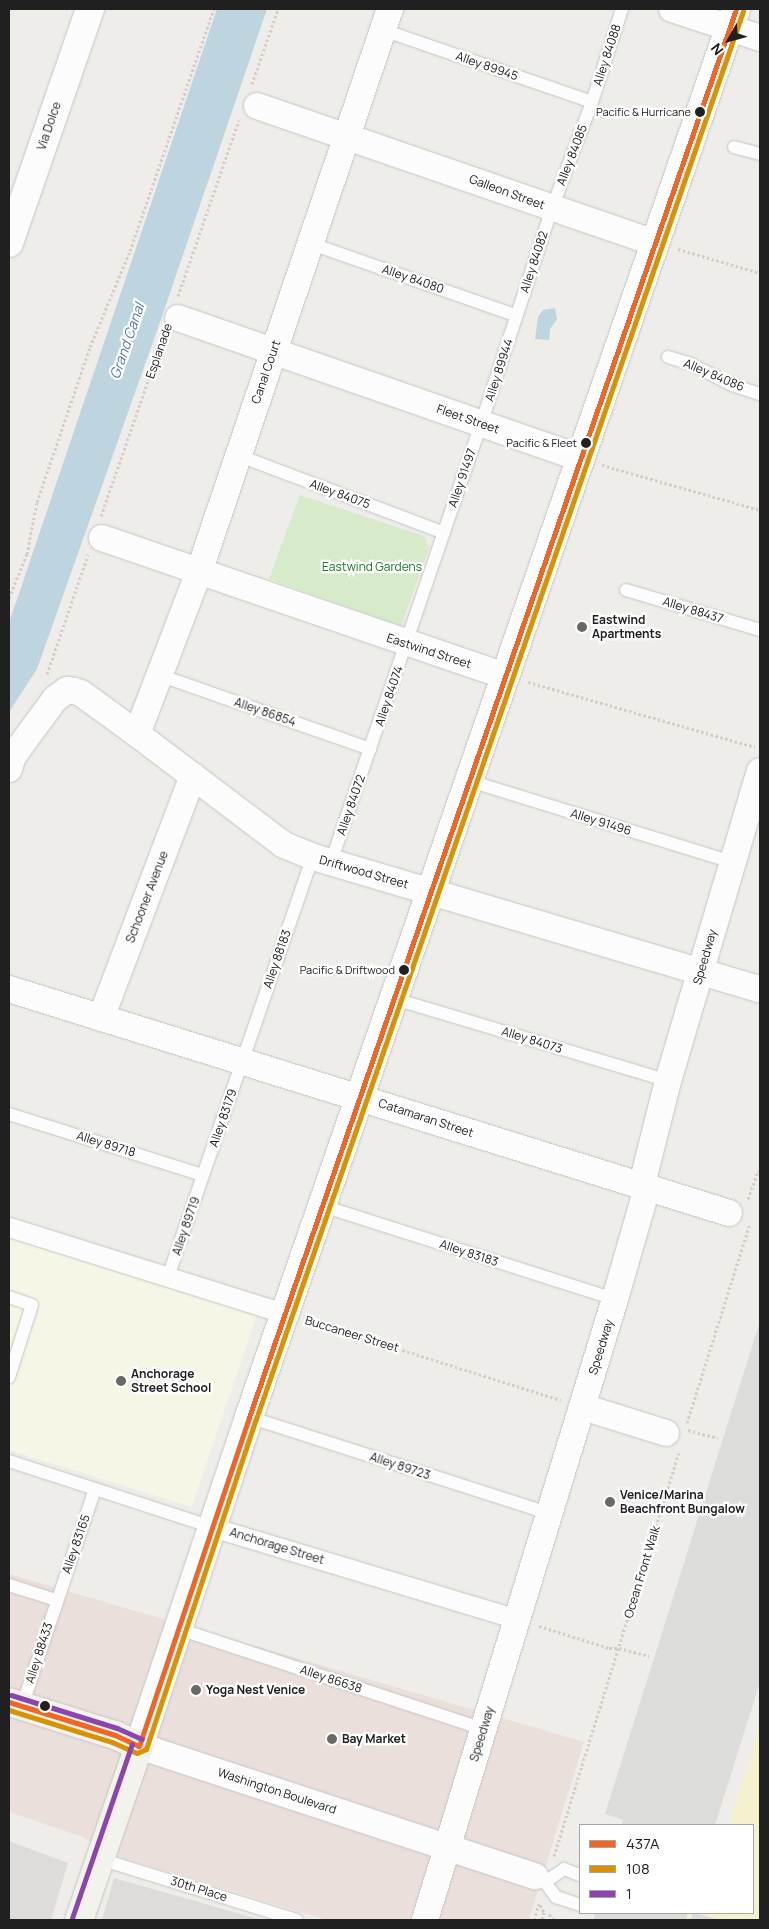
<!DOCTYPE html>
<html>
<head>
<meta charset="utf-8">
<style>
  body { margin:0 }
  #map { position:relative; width:769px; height:1929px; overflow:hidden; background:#eeede9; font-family:Manrope,sans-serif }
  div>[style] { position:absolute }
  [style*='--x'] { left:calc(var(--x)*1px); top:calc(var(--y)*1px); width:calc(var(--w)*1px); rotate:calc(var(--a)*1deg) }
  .residential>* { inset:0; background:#dddcda }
  .commercial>* { inset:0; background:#ebdfdc }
  .education>* { inset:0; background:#f5f6e6 }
  .religious>* { inset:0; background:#dcdcda; transform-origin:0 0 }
  .grass>* { inset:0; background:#d7eaca }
  .sand>* { inset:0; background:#f5f1cf }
  .water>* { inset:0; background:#bed4df }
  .pier>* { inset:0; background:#dddddb }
  .path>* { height:3px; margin-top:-1.5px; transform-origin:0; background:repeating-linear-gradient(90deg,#d7ccc9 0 2.5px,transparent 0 5px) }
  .roads { filter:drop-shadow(0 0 1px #c5c5c3) drop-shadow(0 0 1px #c5c5c3) }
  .service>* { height:12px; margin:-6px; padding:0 6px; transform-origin:6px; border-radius:6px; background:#fcfcfc }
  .pedestrian>* { height:19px; margin:-9.5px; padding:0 9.5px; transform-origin:9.5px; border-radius:9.5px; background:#fcfcfc }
  .minor>* { height:26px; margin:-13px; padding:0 13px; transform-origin:13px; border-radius:13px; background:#fcfcfc }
  .tertiary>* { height:28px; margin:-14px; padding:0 14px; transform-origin:14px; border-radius:14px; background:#fcfcfc }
  .secondary>* { height:28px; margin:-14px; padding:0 14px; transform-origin:14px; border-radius:14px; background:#f2f3ec }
  .bus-1>* { height:5px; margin:-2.5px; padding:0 2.5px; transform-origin:2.5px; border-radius:2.5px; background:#f26522 }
  .bus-2>* { height:5px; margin:-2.5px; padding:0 2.5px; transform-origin:2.5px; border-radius:2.5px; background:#d79205 }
  .bus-3>* { height:5px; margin:-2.5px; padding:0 2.5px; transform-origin:2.5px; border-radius:2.5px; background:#8e44ad }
  .dots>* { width:14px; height:14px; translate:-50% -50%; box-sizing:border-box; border:2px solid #fff; border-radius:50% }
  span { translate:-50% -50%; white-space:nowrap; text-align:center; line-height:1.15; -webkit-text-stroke:4.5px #fff; paint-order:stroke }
  .bus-label { font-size:11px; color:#202020 }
  .right { translate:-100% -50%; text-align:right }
  .street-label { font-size:12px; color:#202020 }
  .park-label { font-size:12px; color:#127a27 }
  .poi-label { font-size:12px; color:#202020; font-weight:700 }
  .left { translate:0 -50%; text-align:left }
  .water-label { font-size:14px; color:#5174ab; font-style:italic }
  .frame { position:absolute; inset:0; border:10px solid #202020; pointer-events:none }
  .legend { position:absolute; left:579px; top:1824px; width:175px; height:90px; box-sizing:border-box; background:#fff; border:1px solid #a6a6a6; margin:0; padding:6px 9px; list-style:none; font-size:15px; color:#202020 }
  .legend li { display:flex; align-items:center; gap:10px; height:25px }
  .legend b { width:25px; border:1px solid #a6a6a6 }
  .north { position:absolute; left:704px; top:15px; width:50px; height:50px; -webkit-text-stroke:4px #fff; paint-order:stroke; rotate:232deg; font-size:14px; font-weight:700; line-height:20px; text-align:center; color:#202020 }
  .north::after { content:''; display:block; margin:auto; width:18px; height:22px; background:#202020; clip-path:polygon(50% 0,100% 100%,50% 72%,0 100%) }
</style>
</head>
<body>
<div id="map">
  <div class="residential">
    <i style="clip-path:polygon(9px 1841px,68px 1863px,51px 1920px,9px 1920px)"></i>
    <i style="clip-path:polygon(114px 1878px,262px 1920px,102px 1920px)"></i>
  </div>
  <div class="commercial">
    <i style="clip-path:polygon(9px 1574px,584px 1742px,529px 1920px,327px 1920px,122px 1858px,80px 1836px,9px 1812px)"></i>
  </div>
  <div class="education">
    <i style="clip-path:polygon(9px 1234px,258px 1311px,192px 1507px,9px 1450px)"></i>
  </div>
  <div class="religious">
    <i style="clip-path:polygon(760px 1321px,760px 1682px,715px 1825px,622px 1825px,623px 1820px,605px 1814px)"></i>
    <i style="left:594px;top:1913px;width:94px;height:7px"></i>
  </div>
  <div class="grass">
    <i style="clip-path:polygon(300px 495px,424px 536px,429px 548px,401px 626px,269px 579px)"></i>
  </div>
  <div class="sand">
    <i style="clip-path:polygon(758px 1732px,760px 1732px,760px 1920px,686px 1920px,688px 1913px,753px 1913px,753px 1825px,729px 1825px)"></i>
  </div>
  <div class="water">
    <i style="clip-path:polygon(217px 9px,267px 9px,159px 325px,37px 669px,9px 712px,9px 623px)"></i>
    <i style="clip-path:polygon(555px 308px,557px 319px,550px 329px,549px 340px,535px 339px,538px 317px,543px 310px)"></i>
  </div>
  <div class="pier">
    <i style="clip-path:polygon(693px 1913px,695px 1913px,720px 1920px,690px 1920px)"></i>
  </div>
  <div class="path">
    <i style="--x:252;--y:84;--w:79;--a:-70.9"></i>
    <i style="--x:678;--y:249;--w:85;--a:16.3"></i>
    <i style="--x:178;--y:296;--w:186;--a:-70.9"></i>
    <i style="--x:602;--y:465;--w:164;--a:15.9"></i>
    <i style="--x:101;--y:516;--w:192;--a:-70.8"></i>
    <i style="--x:9;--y:598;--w:48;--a:-67.8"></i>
    <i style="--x:27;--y:554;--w:53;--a:-79.1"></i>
    <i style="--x:37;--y:502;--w:164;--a:-71.1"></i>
    <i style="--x:90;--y:347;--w:104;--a:-67.4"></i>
    <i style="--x:130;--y:251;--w:256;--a:-70.9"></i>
    <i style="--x:47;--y:674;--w:126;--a:-71"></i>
    <i style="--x:528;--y:682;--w:236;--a:16"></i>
    <i style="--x:748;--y:1199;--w:29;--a:-70"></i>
    <i style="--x:758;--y:1172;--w:2;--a:-27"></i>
    <i style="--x:307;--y:1320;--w:266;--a:17.5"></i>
    <i style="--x:687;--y:1423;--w:207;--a:-72.5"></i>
    <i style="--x:688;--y:1430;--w:31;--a:15"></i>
    <i style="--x:539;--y:1626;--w:73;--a:17.4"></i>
    <i style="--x:609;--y:1648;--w:10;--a:0"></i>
    <i style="--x:619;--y:1648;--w:31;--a:15"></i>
    <i style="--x:554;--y:1856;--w:422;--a:-72.8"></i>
    <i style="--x:540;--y:1905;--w:8;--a:60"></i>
    <i style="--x:544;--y:1912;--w:8;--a:104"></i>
    <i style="--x:549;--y:1914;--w:8;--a:50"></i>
    <i style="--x:534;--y:1920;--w:17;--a:-73"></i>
    <i style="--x:683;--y:1920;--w:13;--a:0"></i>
  </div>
  <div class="roads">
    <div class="service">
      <i style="--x:383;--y:30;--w:221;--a:19"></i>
      <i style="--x:734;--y:147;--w:27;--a:15"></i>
      <i style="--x:309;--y:243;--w:220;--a:19.3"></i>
      <i style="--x:668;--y:357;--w:24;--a:17"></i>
      <i style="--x:691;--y:364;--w:46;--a:27.1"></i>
      <i style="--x:732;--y:385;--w:29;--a:18"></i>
      <i style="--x:237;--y:455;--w:221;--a:20.6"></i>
      <i style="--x:626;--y:590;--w:140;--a:16.6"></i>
      <i style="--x:159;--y:675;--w:224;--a:19.3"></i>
      <i style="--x:470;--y:781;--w:274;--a:17.2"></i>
      <i style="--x:331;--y:862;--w:463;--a:-71.1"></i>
      <i style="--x:481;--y:424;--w:227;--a:-71.8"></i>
      <i style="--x:552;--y:208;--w:113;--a:-69.3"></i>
      <i style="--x:592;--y:102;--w:98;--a:-72.1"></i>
      <i style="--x:395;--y:999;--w:285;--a:16.7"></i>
      <i style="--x:9;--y:1114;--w:203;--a:17.5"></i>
      <i style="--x:323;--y:1206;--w:306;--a:17.7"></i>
      <i style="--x:168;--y:1277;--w:444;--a:-71"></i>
      <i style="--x:9;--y:1297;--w:24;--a:19"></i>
      <i style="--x:32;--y:1305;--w:76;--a:107.7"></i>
      <i style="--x:249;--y:1417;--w:317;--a:17.8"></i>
      <i style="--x:9;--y:1461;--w:213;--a:18"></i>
      <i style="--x:9;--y:1585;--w:49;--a:17.7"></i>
      <i style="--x:179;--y:1629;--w:321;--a:18.2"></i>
      <i style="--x:22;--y:1706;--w:229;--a:-71.4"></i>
      <i style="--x:100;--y:1859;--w:206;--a:17.2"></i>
      <i style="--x:545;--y:1882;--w:19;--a:54"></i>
      <i style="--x:556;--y:1897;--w:25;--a:18"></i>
      <i style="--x:545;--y:1882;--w:23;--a:-34"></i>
      <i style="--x:564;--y:1869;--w:17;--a:21"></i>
    </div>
    <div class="pedestrian">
      <i style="--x:9;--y:1227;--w:290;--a:17.4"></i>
      <i style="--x:212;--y:1527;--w:319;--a:16.8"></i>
    </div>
    <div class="minor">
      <i style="--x:672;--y:9;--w:93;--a:18.2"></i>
      <i style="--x:257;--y:106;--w:421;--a:19"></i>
      <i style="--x:178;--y:318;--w:426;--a:19.2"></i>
      <i style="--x:102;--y:538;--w:426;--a:18.9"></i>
      <i style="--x:137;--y:734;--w:173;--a:-69.1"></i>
      <i style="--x:199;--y:572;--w:595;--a:-71.26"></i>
      <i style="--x:9;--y:769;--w:14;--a:-73"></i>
      <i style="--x:13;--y:756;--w:71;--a:-53.6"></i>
      <i style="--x:55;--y:699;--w:15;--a:-37"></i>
      <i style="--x:67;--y:690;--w:7;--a:8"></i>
      <i style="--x:74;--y:691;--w:7;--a:16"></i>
      <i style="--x:81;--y:693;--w:69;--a:36.2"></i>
      <i style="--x:137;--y:734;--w:184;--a:37.1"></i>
      <i style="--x:284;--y:845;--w:31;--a:22"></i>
      <i style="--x:313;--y:857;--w:466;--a:16.5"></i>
      <i style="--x:9;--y:989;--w:754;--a:17.28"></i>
      <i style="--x:101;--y:1018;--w:259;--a:-69.2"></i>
      <i style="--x:583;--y:1407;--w:87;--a:17.4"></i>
      <i style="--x:139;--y:1746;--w:417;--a:18.2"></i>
      <i style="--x:425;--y:1920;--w:649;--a:-72.99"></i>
      <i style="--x:615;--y:1299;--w:116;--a:-73.9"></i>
      <i style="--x:647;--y:1188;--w:12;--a:-104"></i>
      <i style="--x:644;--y:1176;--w:98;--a:-75.8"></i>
      <i style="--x:668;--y:1081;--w:323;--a:-73.5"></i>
    </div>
    <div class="tertiary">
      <i style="--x:9;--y:243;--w:248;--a:-70.9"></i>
      <i style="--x:139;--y:1746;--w:347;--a:-71.5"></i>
      <i style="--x:249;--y:1417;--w:1490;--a:-70.92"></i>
    </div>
    <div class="secondary">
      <i style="--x:9;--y:1702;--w:111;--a:17.3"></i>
      <i style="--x:115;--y:1735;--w:26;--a:25"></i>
      <i style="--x:139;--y:1746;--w:184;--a:109"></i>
    </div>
  </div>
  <div class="bus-1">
    <i style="--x:9;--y:1702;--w:111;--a:17.3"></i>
    <i style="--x:115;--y:1735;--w:26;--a:25"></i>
    <i style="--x:139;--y:1746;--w:347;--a:-71.5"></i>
    <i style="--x:249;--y:1417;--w:1490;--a:-70.92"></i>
  </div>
  <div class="bus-2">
    <i style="--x:9;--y:1710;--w:108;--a:17.3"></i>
    <i style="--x:112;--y:1742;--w:27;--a:24"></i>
    <i style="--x:137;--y:1753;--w:10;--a:-24"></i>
    <i style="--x:146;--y:1749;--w:348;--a:-71.6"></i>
    <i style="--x:256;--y:1419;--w:1490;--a:-70.92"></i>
  </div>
  <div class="bus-3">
    <i style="--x:11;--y:1695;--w:111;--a:17.3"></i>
    <i style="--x:117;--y:1728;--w:27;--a:24"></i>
    <i style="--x:72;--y:1918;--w:184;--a:-71"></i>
  </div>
  <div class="dots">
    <i style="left:700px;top:112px;background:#202020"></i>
    <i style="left:586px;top:443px;background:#202020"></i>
    <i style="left:582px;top:627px;background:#686866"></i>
    <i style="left:404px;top:970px;background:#202020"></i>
    <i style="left:121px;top:1381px;background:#686866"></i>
    <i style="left:610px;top:1502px;background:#686866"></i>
    <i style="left:196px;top:1690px;background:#686866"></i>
    <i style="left:45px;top:1706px;background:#202020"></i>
    <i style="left:332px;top:1739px;background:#686866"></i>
  </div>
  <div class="bus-label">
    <span class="right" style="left:691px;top:112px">Pacific &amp; Hurricane</span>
    <span class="right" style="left:577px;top:443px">Pacific &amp; Fleet</span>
    <span class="right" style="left:395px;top:970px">Pacific &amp; Driftwood</span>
  </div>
  <div class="street-label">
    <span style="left:607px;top:55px;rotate:-72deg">Alley 84088</span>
    <span style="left:487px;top:66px;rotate:19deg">Alley 89945</span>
    <span style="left:49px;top:126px;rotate:-71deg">Via Dolce</span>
    <span style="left:572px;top:155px;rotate:-69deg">Alley 84085</span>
    <span style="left:507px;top:192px;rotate:20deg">Galleon Street</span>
    <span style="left:534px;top:262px;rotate:-72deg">Alley 84082</span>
    <span style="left:413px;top:279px;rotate:19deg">Alley 84080</span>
    <span style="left:159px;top:351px;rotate:-71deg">Esplanade</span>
    <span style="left:499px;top:370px;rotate:-72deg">Alley 89944</span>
    <span style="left:266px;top:372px;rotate:-71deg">Canal Court</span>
    <span style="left:714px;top:375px;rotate:23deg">Alley 84086</span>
    <span style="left:468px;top:419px;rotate:19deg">Fleet Street</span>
    <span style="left:462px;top:478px;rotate:-71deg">Alley 91497</span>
    <span style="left:340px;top:494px;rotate:20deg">Alley 84075</span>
    <span style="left:693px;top:610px;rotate:17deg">Alley 88437</span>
    <span style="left:429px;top:651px;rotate:18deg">Eastwind Street</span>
    <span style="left:389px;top:696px;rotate:-71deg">Alley 84074</span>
    <span style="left:265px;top:712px;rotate:19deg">Alley 86854</span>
    <span style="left:351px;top:805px;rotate:-71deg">Alley 84072</span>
    <span style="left:601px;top:822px;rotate:17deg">Alley 91496</span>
    <span style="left:364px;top:872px;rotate:16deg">Driftwood Street</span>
    <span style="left:147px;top:897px;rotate:-69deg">Schooner Avenue</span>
    <span style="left:705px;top:957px;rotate:-74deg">Speedway</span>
    <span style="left:277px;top:959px;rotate:-71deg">Alley 88183</span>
    <span style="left:532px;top:1040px;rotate:17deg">Alley 84073</span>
    <span style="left:223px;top:1118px;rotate:-71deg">Alley 83179</span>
    <span style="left:426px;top:1118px;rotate:18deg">Catamaran Street</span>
    <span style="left:106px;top:1144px;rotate:17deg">Alley 89718</span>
    <span style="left:186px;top:1226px;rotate:-71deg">Alley 89719</span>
    <span style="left:469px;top:1253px;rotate:18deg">Alley 83183</span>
    <span style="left:352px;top:1334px;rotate:17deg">Buccaneer Street</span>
    <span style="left:601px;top:1347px;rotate:-73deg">Speedway</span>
    <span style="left:400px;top:1466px;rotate:18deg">Alley 89723</span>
    <span style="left:76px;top:1544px;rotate:-71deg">Alley 83165</span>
    <span style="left:277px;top:1546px;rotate:17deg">Anchorage Street</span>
    <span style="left:642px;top:1572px;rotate:-73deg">Ocean Front Walk</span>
    <span style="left:39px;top:1653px;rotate:-72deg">Alley 88433</span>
    <span style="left:331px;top:1679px;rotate:18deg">Alley 86638</span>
    <span style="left:482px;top:1734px;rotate:-73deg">Speedway</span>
    <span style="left:277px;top:1791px;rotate:18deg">Washington Boulevard</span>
    <span style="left:199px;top:1889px;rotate:17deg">30th Place</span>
  </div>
  <div class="park-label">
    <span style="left:372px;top:567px">Eastwind Gardens</span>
  </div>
  <div class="poi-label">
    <span class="left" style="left:592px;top:627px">Eastwind<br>Apartments</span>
    <span class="left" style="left:131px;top:1381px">Anchorage<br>Street School</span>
    <span class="left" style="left:620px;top:1502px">Venice/Marina<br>Beachfront Bungalow</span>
    <span class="left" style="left:206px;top:1690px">Yoga Nest Venice</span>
    <span class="left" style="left:342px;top:1739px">Bay Market</span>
  </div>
  <div class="water-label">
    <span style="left:127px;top:341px;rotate:-71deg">Grand Canal</span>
  </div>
  <div class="frame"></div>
  <ul class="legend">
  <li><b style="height:6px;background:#f26522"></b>437A</li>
  <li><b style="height:6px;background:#d79205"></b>108</li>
  <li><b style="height:6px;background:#8e44ad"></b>1</li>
  </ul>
  <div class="north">N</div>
</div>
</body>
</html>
